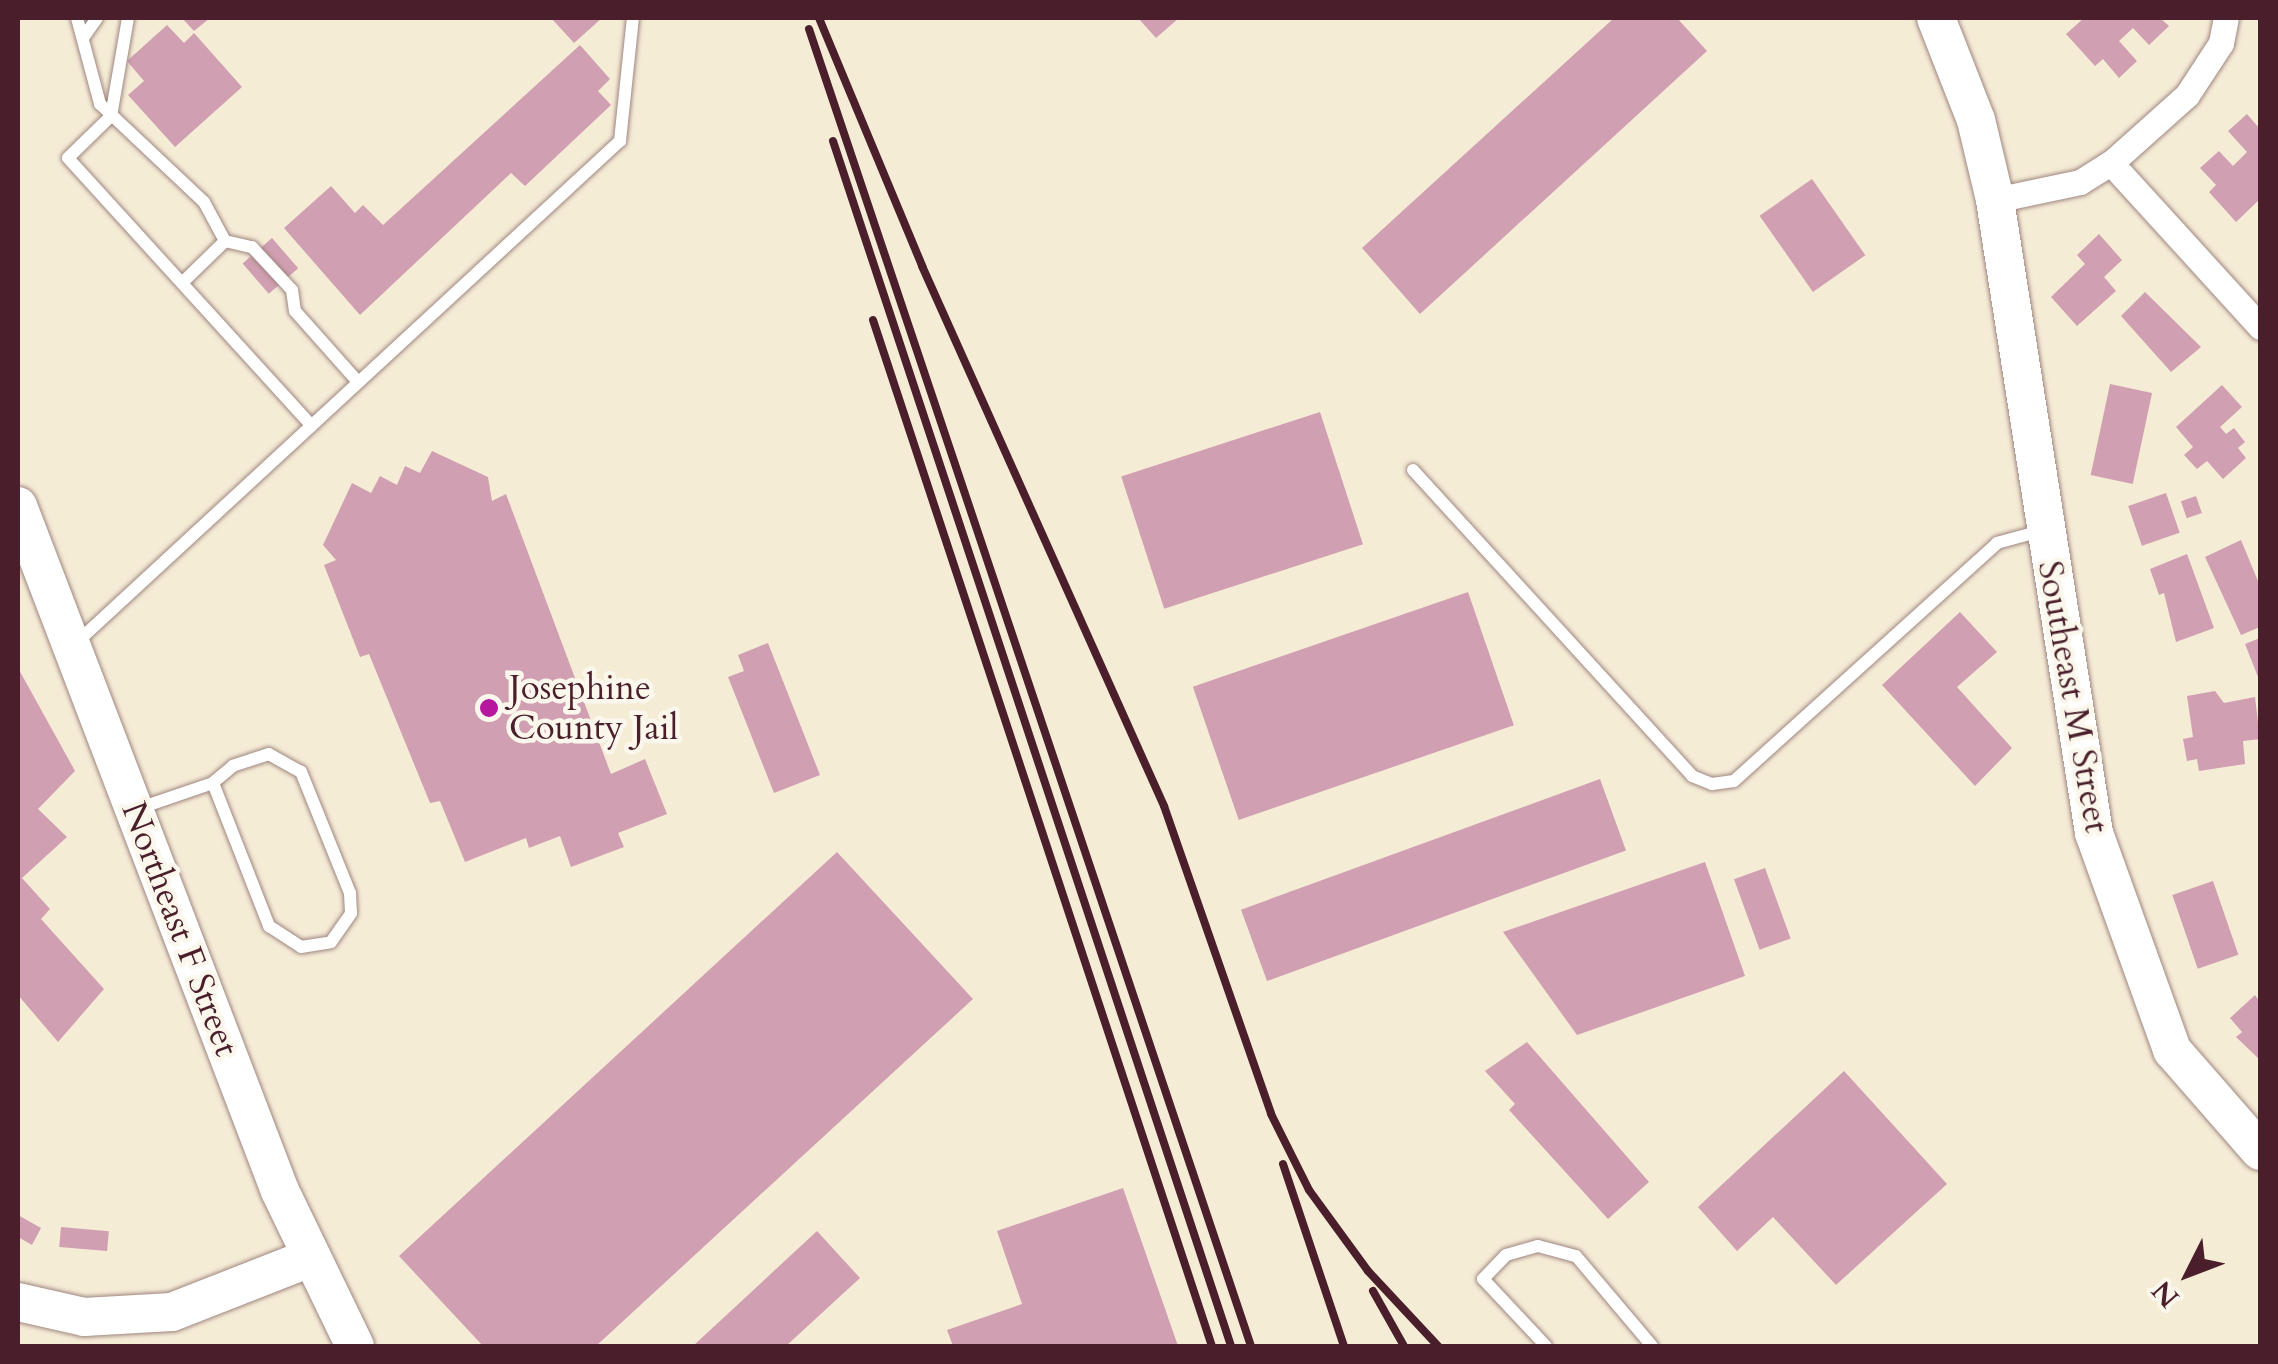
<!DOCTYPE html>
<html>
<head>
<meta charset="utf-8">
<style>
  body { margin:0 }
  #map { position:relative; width:2278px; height:1364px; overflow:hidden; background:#f5ecd6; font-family:Cardo,serif }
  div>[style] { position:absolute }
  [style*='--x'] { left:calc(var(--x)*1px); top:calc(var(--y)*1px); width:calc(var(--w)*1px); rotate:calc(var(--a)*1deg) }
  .building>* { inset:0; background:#d19fb2; transform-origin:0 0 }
  .roads { filter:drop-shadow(0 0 2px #a08680) drop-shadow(0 0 2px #a08680) }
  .lane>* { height:12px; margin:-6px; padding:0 6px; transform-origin:6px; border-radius:6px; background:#fff }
  .street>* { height:25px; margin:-12.5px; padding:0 12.5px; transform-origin:12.5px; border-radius:12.5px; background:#fff }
  .secondary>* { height:38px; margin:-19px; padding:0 19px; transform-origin:19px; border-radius:19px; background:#fff }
  .rail>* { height:8px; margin:-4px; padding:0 4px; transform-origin:4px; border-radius:4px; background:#4a1f2b }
  .dots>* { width:28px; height:28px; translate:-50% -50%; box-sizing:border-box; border:5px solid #fbf7ec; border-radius:50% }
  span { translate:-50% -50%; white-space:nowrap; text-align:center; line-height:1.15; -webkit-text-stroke:9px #fbf7ec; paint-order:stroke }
  .poi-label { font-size:35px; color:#4a1f2b }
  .left { translate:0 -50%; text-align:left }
  .street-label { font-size:35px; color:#4a1f2b }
  .frame { position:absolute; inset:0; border:20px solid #4a1f2b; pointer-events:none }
  .north { position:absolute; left:2138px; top:1224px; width:100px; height:100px; -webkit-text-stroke:8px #fbf7ec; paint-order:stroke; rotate:228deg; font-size:28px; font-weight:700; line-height:40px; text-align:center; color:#4a1f2b }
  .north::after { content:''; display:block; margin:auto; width:35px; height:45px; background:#4a1f2b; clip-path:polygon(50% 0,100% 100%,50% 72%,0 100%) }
</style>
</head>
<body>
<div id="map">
  <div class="building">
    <i style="clip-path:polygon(182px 18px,210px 18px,194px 31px)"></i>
    <i style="clip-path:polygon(551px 18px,602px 18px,574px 43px)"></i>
    <i style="clip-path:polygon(1138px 18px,1179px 18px,1156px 38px)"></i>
    <i style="clip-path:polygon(1614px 18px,1677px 18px,1707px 51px,1420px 314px,1362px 248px)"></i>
    <i style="clip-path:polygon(2084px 18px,2160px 18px,2169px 26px,2149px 45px,2133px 28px,2119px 41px,2137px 61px,2119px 78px,2103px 59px,2095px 66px,2066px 34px)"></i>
    <i style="clip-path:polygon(167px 25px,184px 43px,194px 33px,242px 87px,175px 147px,128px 95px,144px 81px,127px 61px)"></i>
    <i style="clip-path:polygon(580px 45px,610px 79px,598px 91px,611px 105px,525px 186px,511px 173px,360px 315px,284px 228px,331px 186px,355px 213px,363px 205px,383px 225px)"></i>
    <i style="clip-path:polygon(2247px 114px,2260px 129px,2260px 199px,2236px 222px,2209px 192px,2216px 185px,2200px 168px,2219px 151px,2233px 166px,2247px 152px,2228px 131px)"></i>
    <i style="left:1812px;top:179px;width:93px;height:64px;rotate:55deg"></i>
    <i style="clip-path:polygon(2099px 234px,2122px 260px,2104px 277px,2116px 291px,2077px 326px,2051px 297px,2085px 264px,2077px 255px)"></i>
    <i style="left:272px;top:238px;width:40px;height:39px;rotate:49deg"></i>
    <i style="clip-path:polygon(2145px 292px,2201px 347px,2171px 372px,2121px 316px)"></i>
    <i style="left:2110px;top:384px;width:43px;height:93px;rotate:12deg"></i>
    <i style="clip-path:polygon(2222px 385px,2242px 407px,2220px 427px,2226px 434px,2234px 428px,2245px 442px,2238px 448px,2246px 458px,2223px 479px,2207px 461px,2197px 469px,2184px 455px,2193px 447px,2176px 427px)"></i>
    <i style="left:1320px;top:412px;width:139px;height:209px;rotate:72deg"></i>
    <i style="clip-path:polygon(432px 451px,488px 477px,492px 501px,506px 494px,611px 774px,645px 759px,667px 814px,618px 833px,624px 847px,571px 867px,560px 836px,529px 848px,526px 838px,465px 862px,440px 801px,430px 803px,369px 654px,360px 657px,324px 565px,336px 560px,323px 545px,352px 483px,371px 493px,380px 476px,397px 485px,405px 466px,420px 473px)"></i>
    <i style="left:2166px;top:493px;width:42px;height:40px;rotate:71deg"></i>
    <i style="left:2196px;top:496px;width:18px;height:16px;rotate:71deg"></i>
    <i style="clip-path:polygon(2241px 540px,2260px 586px,2260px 627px,2241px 635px,2205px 557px)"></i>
    <i style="clip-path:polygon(2187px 554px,2214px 628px,2176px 642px,2164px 593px,2159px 595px,2150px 569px)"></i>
    <i style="left:1468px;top:592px;width:141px;height:291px;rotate:71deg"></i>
    <i style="clip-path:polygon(1960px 612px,1997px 652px,1957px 687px,2012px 748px,1975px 786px,1882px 685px)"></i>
    <i style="clip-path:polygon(2260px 638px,2260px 682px,2245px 644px)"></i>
    <i style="clip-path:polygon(768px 643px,820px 775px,774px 793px,728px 677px,744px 671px,738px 655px)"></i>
    <i style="clip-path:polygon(18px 668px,75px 771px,38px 809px,67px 837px,22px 878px,50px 909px,41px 919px,104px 989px,58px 1042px,18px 995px)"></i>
    <i style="clip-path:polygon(2215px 691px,2224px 703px,2255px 697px,2260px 739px,2243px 741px,2245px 764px,2199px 771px,2197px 759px,2187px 761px,2183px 739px,2193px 737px,2187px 696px)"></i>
    <i style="left:1600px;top:779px;width:76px;height:382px;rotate:70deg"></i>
    <i style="clip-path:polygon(837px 852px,973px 999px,596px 1346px,483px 1346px,399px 1256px)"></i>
    <i style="clip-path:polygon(1705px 862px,1745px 976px,1577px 1035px,1503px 932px)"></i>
    <i style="left:1765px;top:868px;width:75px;height:33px;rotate:70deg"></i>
    <i style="left:2213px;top:881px;width:78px;height:43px;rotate:71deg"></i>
    <i style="clip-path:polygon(2255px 995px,2260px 1002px,2260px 1060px,2236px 1037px,2242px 1032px,2230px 1018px)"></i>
    <i style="clip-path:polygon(1527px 1042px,1649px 1182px,1608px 1219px,1509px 1110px,1515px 1104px,1485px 1071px)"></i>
    <i style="clip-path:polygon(1844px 1071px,1947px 1184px,1836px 1285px,1773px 1217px,1737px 1251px,1698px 1207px)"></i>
    <i style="clip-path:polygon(1123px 1188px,1178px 1346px,953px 1346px,947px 1330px,1022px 1304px,997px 1231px)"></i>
    <i style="clip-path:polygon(18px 1215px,41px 1228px,32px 1245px,18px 1237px)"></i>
    <i style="left:61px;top:1227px;width:48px;height:20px;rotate:5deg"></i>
    <i style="clip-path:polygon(817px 1231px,860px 1278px,786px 1346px,693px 1346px)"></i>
  </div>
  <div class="roads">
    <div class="lane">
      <i style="--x:77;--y:18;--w:89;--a:75"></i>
      <i style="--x:100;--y:104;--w:143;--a:43.3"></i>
      <i style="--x:204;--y:202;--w:44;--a:61.7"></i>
      <i style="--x:128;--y:18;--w:99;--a:99.8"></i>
      <i style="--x:111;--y:116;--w:60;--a:135.7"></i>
      <i style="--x:68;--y:158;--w:362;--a:47.7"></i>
      <i style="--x:83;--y:38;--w:24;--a:-55"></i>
      <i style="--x:182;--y:283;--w:60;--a:-44.3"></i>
      <i style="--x:225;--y:241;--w:28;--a:13"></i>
      <i style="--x:252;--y:247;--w:59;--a:47.1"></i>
      <i style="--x:292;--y:290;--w:21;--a:82"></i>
      <i style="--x:295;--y:311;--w:95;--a:48.4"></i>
      <i style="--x:1413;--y:470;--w:414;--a:47.6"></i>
      <i style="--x:1692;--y:776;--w:22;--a:22"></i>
      <i style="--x:1712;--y:784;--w:22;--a:-8"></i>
      <i style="--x:1734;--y:781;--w:355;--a:-42.1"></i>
      <i style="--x:1997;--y:543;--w:46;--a:-15.3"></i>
      <i style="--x:75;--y:644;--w:742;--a:-42.71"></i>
      <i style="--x:620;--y:141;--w:124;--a:-84"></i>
      <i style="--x:137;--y:809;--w:80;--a:-18.9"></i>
      <i style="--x:213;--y:783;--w:154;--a:68.6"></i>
      <i style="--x:269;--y:926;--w:38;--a:33"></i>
      <i style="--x:301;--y:947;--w:30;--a:-9"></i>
      <i style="--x:331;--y:942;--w:35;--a:-55"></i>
      <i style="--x:351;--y:913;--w:20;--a:-93"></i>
      <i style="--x:350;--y:893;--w:131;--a:-112"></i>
      <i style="--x:301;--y:772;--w:37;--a:-151"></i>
      <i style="--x:269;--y:754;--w:38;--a:162"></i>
      <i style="--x:233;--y:766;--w:26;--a:140"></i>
      <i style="--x:1546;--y:1346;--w:92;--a:-133.2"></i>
      <i style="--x:1483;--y:1279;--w:33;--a:-46"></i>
      <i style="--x:1506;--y:1255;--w:33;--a:-16"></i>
      <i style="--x:1538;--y:1246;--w:39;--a:15"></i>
      <i style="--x:1576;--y:1256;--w:118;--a:49.8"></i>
    </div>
    <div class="street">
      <i style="--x:2111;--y:163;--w:102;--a:-41.8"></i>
      <i style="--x:2187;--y:95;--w:62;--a:-56.8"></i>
      <i style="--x:2221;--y:43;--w:25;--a:-79"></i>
      <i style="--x:1995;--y:200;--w:87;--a:-12"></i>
      <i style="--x:2080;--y:182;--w:36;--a:-32"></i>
      <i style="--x:2111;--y:163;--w:222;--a:47.7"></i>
    </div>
    <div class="secondary">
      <i style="--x:1936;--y:18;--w:110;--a:68.6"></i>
      <i style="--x:1976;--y:120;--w:82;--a:76.6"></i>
      <i style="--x:1995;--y:200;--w:641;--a:81.11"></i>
      <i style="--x:2094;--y:833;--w:231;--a:70.2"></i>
      <i style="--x:2172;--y:1050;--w:134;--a:48.9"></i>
      <i style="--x:18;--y:506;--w:733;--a:69.07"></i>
      <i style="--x:280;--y:1191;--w:172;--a:64.2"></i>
      <i style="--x:18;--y:1302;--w:68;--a:12.8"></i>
      <i style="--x:84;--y:1317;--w:88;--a:-3.3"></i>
      <i style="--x:172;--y:1312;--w:150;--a:-21.4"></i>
    </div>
  </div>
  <div class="rail">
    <i style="--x:819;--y:18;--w:269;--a:67.4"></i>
    <i style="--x:922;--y:266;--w:592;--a:65.86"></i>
    <i style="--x:1164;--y:806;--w:326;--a:70.8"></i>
    <i style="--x:1271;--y:1114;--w:85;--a:63.4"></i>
    <i style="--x:1309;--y:1190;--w:100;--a:53.9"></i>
    <i style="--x:1368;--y:1271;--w:103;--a:47"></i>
    <i style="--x:809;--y:29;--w:1389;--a:71.45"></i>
    <i style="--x:833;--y:141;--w:1269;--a:71.72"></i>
    <i style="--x:873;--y:320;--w:1081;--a:71.72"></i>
    <i style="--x:1283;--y:1164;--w:192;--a:71.5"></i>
    <i style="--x:1373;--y:1291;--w:63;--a:60.6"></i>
  </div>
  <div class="dots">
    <i style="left:489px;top:708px;background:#b5179e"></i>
  </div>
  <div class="poi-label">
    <span class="left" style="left:509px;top:708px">Josephine<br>County Jail</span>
  </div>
  <div class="street-label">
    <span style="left:2073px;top:697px;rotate:80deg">Southeast M Street</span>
    <span style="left:180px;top:929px;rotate:69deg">Northeast F Street</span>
  </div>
  <div class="frame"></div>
  <div class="north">N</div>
</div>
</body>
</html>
